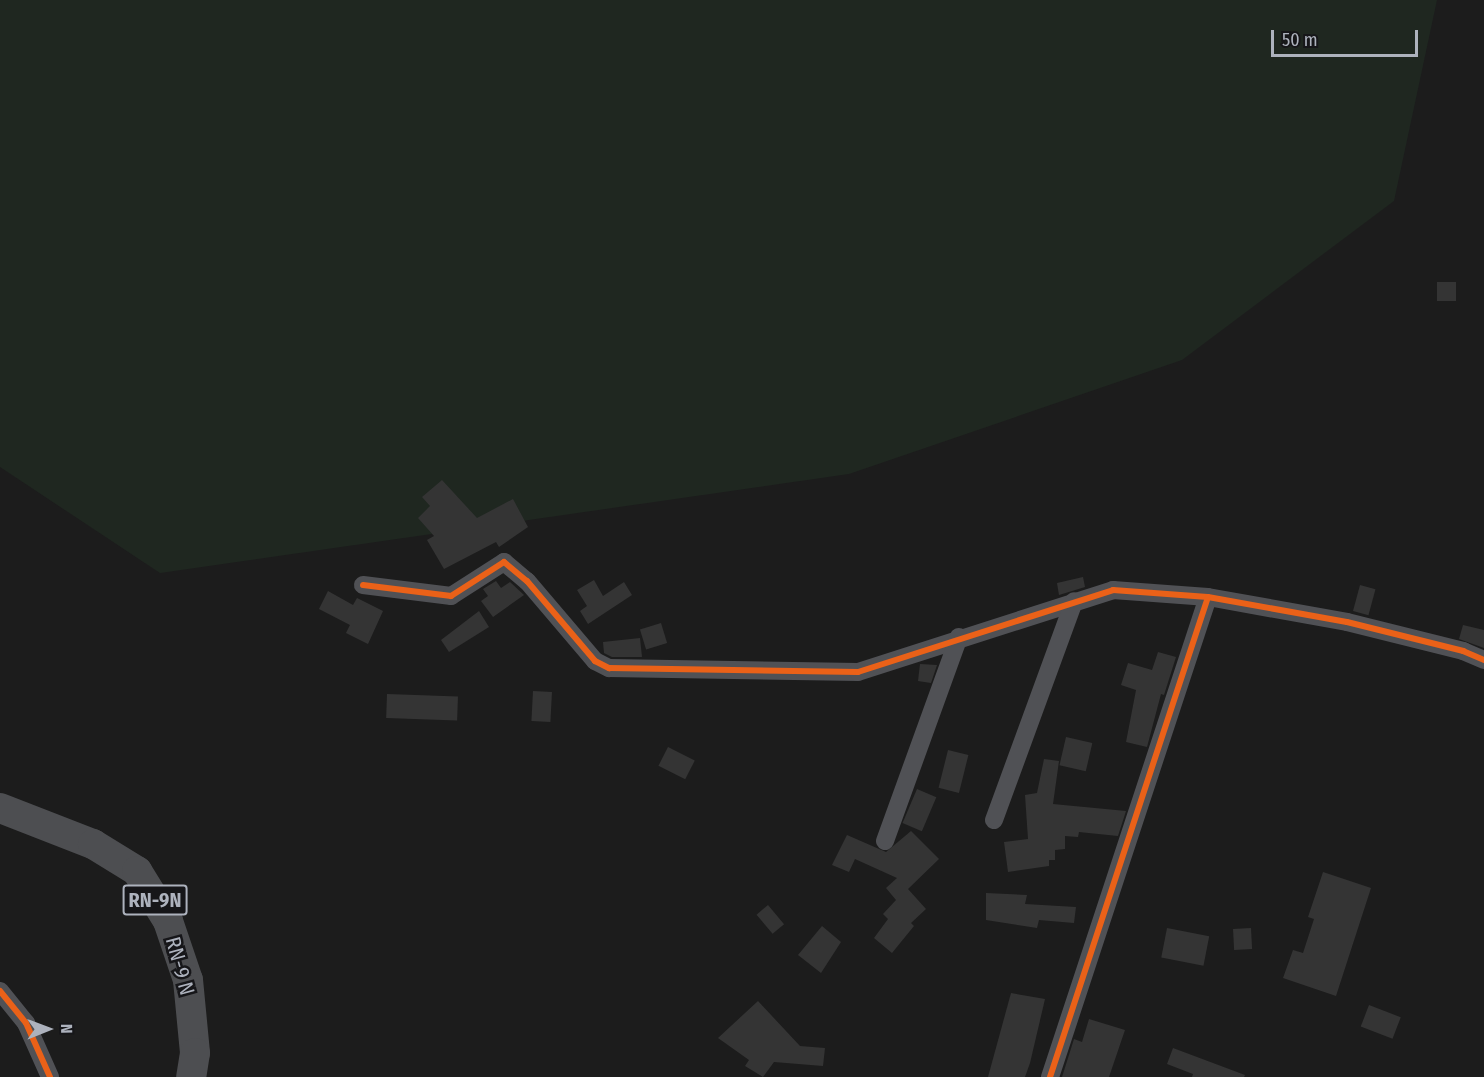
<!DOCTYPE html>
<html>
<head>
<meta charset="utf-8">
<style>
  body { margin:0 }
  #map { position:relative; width:1484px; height:1077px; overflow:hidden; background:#1c1c1c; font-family:"Fira Sans Condensed",sans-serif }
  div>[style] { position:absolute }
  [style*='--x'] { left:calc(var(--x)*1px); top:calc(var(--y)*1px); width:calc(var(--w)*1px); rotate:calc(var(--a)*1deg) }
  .green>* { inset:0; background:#1f2720 }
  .building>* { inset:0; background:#343434; transform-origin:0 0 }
  .street>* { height:18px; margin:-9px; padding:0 9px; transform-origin:9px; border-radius:9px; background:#505155 }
  .primary>* { height:30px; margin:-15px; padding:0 15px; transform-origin:15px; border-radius:15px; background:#4d4e51 }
  .cycleway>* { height:6px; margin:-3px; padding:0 3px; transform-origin:3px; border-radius:3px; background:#ea6118 }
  span { translate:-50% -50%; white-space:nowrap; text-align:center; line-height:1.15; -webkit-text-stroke:5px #161619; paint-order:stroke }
  .shield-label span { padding:2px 4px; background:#161619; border:2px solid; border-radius:4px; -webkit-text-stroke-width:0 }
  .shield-label { font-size:20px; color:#adb2bd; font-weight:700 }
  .street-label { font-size:21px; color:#adb2bd }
  .north { position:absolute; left:18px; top:999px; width:60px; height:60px; -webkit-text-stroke:4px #161619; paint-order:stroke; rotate:89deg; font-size:16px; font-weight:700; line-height:24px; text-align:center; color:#adb2bd }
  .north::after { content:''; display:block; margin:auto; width:21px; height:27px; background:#adb2bd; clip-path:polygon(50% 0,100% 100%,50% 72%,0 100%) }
  .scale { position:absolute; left:1271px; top:30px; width:147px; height:27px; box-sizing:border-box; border:3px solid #adb2bd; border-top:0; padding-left:8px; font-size:18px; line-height:21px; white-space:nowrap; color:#adb2bd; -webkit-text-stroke:4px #161619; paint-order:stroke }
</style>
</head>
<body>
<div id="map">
  <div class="green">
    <i style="clip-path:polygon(0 0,1437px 0,1394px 201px,1182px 360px,849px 474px,160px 573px,0 467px)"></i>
  </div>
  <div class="building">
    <i style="left:1437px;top:282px;width:19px;height:19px"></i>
    <i style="clip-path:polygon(442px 480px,477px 518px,513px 499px,528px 527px,499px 547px,496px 542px,444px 569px,427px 540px,434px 536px,418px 518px,430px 506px,422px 497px)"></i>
    <i style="clip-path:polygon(1083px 577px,1085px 587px,1059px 595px,1057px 583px)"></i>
    <i style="clip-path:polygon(594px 580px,603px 596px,624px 582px,632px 595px,588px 624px,580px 611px,587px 606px,577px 590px)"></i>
    <i style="clip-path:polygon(496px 581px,501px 588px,510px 582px,524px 595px,493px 617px,481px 601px,488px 596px,483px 589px)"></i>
    <i style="left:1360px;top:585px;width:16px;height:27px;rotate:15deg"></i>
    <i style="clip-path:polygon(328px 591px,353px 605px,357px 598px,383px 611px,368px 644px,346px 633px,350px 625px,319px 609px)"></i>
    <i style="clip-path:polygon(479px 611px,489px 627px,449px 652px,441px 640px)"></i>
    <i style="left:661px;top:623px;width:21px;height:22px;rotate:73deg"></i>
    <i style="clip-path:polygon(1463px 625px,1484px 630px,1484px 648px,1459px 639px)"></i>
    <i style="clip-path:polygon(640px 638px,642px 657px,612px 657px,604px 653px,603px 642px)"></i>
    <i style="clip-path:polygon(1158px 652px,1176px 657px,1164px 695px,1161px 694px,1147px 747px,1126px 742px,1136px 690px,1121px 685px,1128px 663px,1152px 670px)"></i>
    <i style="clip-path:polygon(920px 664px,937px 665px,931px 683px,918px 681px)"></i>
    <i style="left:533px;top:691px;width:19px;height:30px;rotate:3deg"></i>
    <i style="left:387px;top:694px;width:71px;height:24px;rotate:2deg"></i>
    <i style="left:1066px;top:737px;width:27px;height:29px;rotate:13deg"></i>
    <i style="left:668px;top:747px;width:30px;height:21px;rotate:27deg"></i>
    <i style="left:948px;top:750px;width:21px;height:39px;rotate:14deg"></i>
    <i style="clip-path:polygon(1044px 759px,1059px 761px,1053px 804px,1126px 811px,1118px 836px,1079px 832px,1078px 837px,1065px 836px,1065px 849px,1055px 850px,1055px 860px,1049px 860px,1049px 866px,1008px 872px,1004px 842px,1028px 839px,1025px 795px,1037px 793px)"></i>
    <i style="left:917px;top:789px;width:21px;height:37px;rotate:23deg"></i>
    <i style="clip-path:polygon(911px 831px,939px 859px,908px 889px,926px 909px,911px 923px,914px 926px,892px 953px,874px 938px,888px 919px,883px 914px,896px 900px,886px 888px,897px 878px,855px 859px,849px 872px,832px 865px,847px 835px,886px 852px)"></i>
    <i style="clip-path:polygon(1323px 872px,1371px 888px,1336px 996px,1283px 978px,1293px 950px,1303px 953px,1314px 919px,1308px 917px)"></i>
    <i style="clip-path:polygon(986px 893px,1027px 895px,1025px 904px,1076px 907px,1074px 923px,1039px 920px,1037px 928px,986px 920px)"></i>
    <i style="left:768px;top:905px;width:25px;height:15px;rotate:50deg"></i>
    <i style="clip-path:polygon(822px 926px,841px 942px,821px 973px,798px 955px)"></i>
    <i style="left:1167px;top:928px;width:43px;height:30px;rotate:11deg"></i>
    <i style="left:1251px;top:928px;width:21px;height:18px;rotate:87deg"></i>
    <i style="clip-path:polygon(1011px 993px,1045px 999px,1030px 1063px,1025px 1077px,988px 1077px)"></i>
    <i style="clip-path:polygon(758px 1001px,800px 1046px,825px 1048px,823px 1066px,774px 1062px,763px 1077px,745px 1066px,749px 1060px,718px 1038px)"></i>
    <i style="left:1369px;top:1005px;width:34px;height:23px;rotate:21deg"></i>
    <i style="clip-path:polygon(1089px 1019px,1125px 1030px,1109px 1077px,1062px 1077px,1074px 1039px,1082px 1042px)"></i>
    <i style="clip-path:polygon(1173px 1048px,1245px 1075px,1244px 1077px,1192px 1077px,1193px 1074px,1167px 1064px)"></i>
  </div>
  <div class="street">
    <i style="--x:363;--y:585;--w:89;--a:7.1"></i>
    <i style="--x:451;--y:596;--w:63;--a:-32.7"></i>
    <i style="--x:504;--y:562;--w:30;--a:40"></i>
    <i style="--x:527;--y:581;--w:105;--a:49.6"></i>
    <i style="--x:595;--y:661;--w:16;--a:27"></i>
    <i style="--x:609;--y:668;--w:249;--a:0.9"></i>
    <i style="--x:858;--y:672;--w:268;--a:-17.8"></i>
    <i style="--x:1113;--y:590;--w:95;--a:4.2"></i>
    <i style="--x:1208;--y:597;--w:141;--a:10.2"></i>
    <i style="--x:1347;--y:622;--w:120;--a:14"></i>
    <i style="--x:1463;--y:651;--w:23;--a:23"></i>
    <i style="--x:994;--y:820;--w:233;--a:-69.9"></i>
    <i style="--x:885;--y:841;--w:217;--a:-70.1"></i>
    <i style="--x:0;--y:991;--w:41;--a:50.9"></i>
    <i style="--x:26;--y:1023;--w:59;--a:66"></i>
    <i style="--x:1050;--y:1077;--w:505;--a:-71.78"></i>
  </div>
  <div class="primary">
    <i style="--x:0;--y:808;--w:100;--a:21.2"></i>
    <i style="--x:93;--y:844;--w:52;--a:31.5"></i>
    <i style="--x:137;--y:871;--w:59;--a:58.2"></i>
    <i style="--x:168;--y:921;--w:62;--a:71.3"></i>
    <i style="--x:188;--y:980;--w:73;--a:84.5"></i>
    <i style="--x:195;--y:1053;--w:24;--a:99"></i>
  </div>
  <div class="cycleway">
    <i style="--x:363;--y:585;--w:89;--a:7.1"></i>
    <i style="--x:451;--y:596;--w:63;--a:-32.7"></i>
    <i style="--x:504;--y:562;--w:30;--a:40"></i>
    <i style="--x:527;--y:581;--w:105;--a:49.6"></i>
    <i style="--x:595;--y:661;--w:16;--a:27"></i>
    <i style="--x:609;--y:668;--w:249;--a:0.9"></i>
    <i style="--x:858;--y:672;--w:268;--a:-17.8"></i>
    <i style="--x:1113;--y:590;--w:95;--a:4.2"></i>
    <i style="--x:1208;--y:597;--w:141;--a:10.2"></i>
    <i style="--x:1347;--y:622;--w:120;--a:14"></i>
    <i style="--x:1463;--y:651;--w:23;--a:23"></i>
    <i style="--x:0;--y:991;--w:41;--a:50.9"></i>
    <i style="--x:26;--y:1023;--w:59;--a:66"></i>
    <i style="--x:1050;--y:1077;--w:505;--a:-71.78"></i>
  </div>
  <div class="shield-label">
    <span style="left:155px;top:900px">RN-9N</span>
  </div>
  <div class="street-label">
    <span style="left:180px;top:966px;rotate:75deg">RN-9 N</span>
  </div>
  <div class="north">N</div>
  <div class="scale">50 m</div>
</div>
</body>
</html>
